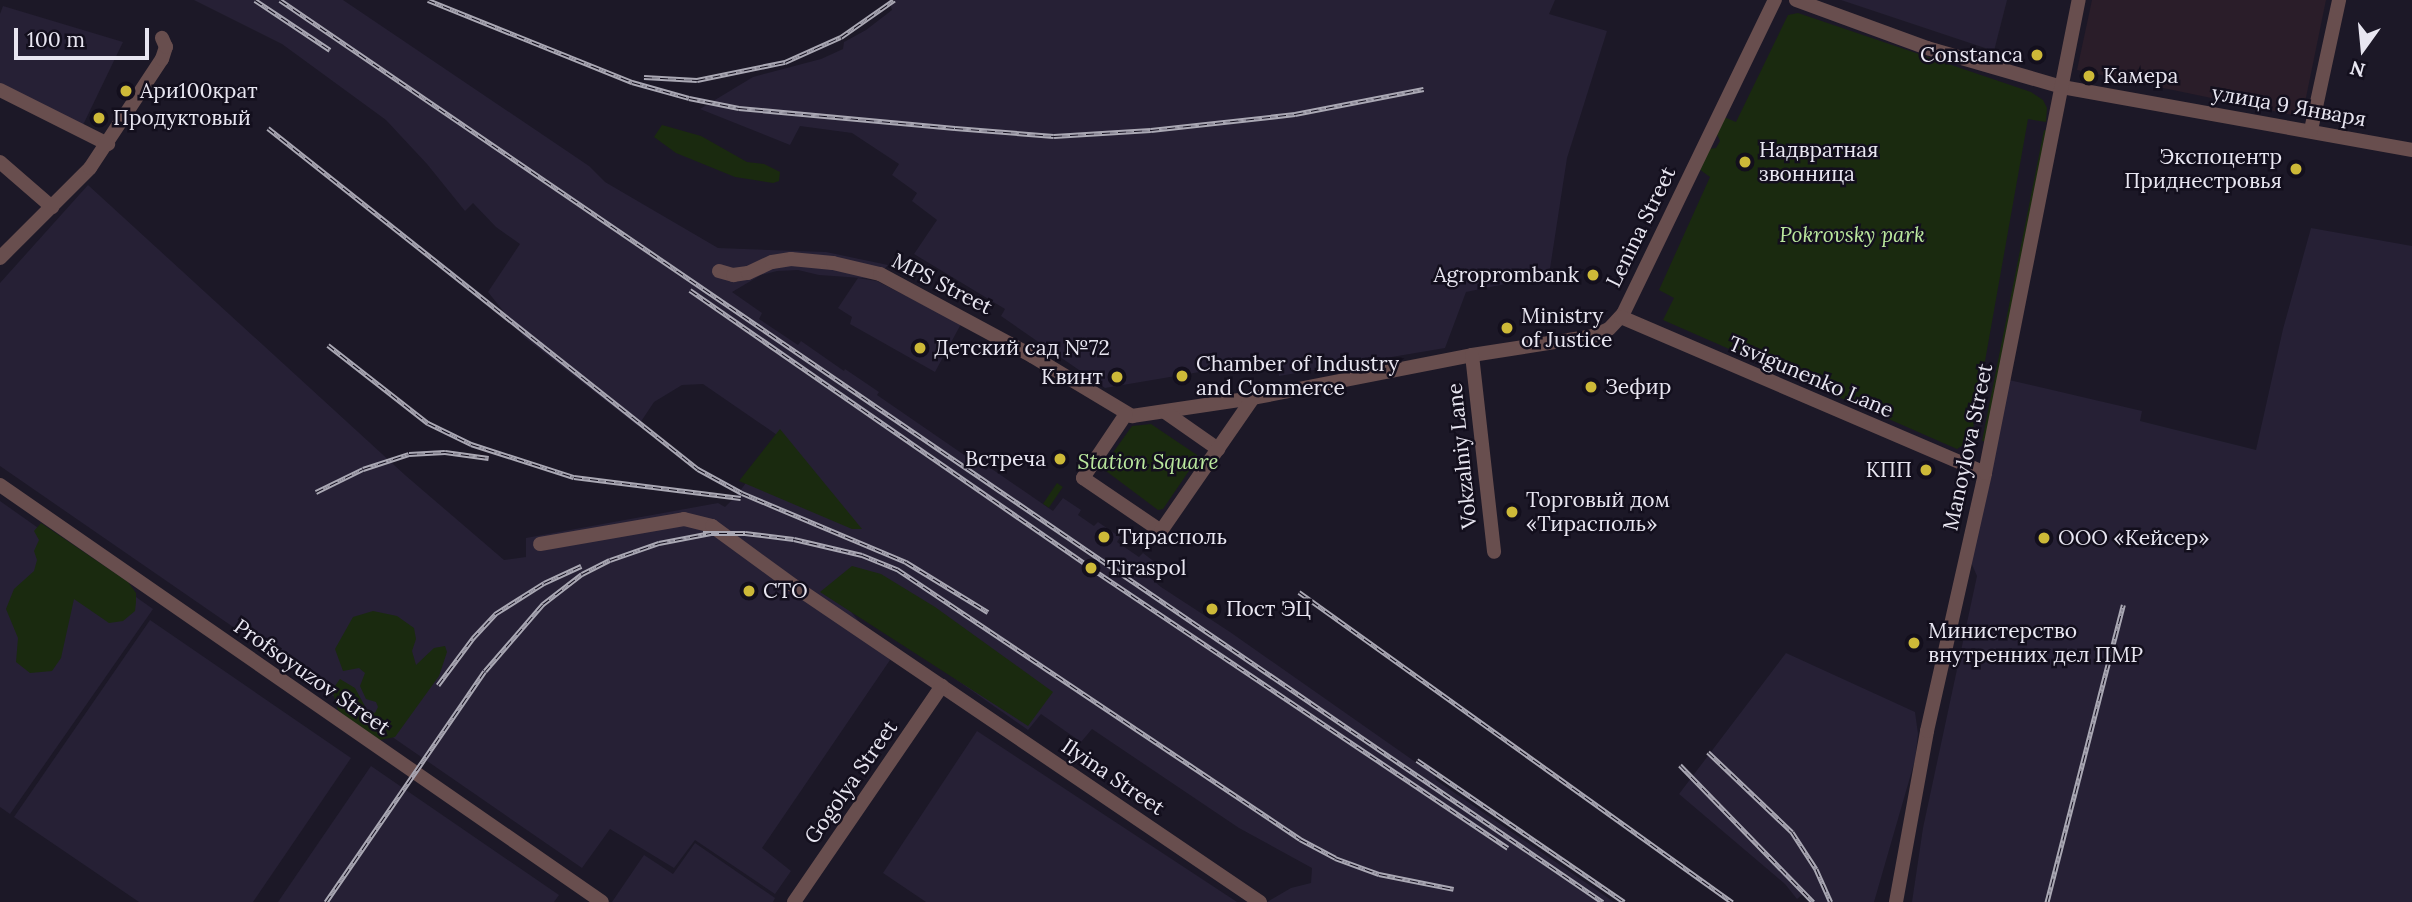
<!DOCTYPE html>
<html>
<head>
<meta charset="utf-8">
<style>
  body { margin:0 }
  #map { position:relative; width:2412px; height:902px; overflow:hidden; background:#1c1827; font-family:Lora,serif }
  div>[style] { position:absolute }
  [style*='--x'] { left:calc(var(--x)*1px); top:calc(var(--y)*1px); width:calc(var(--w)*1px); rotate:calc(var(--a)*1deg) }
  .commercial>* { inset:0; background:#2a1d29 }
  .built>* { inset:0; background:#262035 }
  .green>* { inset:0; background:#1a2a0f; transform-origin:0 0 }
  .minor>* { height:14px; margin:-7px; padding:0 7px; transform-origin:7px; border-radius:7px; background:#684e4e }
  .rail>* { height:5px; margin-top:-2.5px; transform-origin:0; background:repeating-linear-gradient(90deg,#130f1d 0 8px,#aaa8b4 0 16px); box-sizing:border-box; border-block:2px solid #aaa8b4 }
  .dots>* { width:19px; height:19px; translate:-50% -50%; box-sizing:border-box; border:4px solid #130f1d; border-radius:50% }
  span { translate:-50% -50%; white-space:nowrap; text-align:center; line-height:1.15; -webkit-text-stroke:5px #130f1d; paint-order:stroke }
  .poi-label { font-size:21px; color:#e8e6f1 }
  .right { translate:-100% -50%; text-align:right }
  .left { translate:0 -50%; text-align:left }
  .street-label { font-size:21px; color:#e8e6f1 }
  .park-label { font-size:21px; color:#bae89e; font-style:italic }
  .north { position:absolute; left:2328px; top:14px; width:70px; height:70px; -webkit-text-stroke:5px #130f1d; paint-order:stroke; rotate:195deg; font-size:19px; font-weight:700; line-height:28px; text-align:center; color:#e8e6f1 }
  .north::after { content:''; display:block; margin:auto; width:24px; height:32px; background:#e8e6f1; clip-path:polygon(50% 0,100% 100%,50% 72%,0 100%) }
  .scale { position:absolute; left:14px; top:28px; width:135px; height:32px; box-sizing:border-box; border:4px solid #e8e6f1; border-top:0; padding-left:9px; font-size:21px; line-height:24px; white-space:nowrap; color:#e8e6f1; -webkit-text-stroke:5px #130f1d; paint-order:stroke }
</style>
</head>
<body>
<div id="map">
  <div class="commercial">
    <i style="clip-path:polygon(2092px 0,2326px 0,2302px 117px,2077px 70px)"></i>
  </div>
  <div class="built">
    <i style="clip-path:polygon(194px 0,343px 0,589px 166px,605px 182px,718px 248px,826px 252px,888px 265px,876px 279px,819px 275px,798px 270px,777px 271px,761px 275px,732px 292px,762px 313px,759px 319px,798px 345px,801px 341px,844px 371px,845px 369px,879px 392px,877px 395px,986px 470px,989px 467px,1053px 511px,1063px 498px,1081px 510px,1078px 515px,1094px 526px,1098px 522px,1120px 537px,1117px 542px,1139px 557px,1143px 553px,1156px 563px,1147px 575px,1161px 587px,1230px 632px,1434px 775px,1436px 780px,1614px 902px,1267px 902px,1291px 888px,1311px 883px,1312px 868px,1239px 828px,1092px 729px,1081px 742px,1041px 714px,1028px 730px,840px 598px,890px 660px,762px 848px,791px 871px,775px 894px,695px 840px,674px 868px,610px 829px,582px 868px,0 466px,0 283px,88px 185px,405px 475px,504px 560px,526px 557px,526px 538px,718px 503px,725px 507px,737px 495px,780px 437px,703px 384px,682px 385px,654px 402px,638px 426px,524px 337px,488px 292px,520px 244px,496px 227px,473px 203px,465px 211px,427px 164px,386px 120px,282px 44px)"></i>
    <i style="clip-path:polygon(889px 0,1555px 0,1549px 14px,1607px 31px,1567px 158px,1549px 275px,1466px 292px,1445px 348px,1279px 376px,1276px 359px,1105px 388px,1001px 316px,1005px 309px,914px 254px,937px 220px,912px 201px,917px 193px,892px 175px,899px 164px,852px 133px,800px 126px,790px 145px,700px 109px,753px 77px,821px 59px,843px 49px,844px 42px,866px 30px,892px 10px)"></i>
    <i style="clip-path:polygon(1841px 0,2007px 0,1994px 51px)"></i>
    <i style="clip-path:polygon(3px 6px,123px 42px,83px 125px,0 85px,0 14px)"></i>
    <i style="clip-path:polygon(2311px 228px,2412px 246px,2412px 902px,1912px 902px,1923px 828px,1977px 576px,1970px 560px,2009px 380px,2142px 411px,2140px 421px,2256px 450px,2283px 329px)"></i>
    <i style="clip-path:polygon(858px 278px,877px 281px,961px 324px,935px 372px,850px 324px,852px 317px,838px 308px)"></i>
    <i style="clip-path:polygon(0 501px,153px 609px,10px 814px,0 807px)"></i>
    <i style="clip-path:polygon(150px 620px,351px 758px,253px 902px,139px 902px,14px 817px)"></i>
    <i style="clip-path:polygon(1786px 653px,1915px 712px,1918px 734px,1915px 760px,1874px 902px,1809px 902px,1802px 895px,1797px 899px,1785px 884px,1679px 794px)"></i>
    <i style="clip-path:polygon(977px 731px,1237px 902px,926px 902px,883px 873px)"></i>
    <i style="clip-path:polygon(371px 766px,559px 895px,554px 902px,278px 902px)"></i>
    <i style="clip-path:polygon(695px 843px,775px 898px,773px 902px,612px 902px,644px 855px,673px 874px)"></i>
  </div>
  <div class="green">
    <i style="clip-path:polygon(1798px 13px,2031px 92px,2043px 100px,2047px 108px,2046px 122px,2028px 119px,1971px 440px,1957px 449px,1663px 320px,1674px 298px,1659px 290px,1710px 177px,1699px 169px,1708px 149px,1716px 148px,1720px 141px,1716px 132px,1724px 117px,1736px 122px,1788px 15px)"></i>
    <i style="clip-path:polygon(662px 125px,701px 136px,747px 162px,764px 164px,780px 172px,779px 181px,773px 183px,735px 177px,676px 153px,654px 137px)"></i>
    <i style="clip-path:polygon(2044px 130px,2048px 131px,1987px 442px,1982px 441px)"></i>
    <i style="clip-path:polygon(1151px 424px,1197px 455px,1197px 459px,1163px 509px,1158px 510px,1102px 468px,1132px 426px)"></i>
    <i style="clip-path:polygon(780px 429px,862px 529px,852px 529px,739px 481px)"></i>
    <i style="left:1057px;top:483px;width:7px;height:25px;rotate:34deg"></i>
    <i style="clip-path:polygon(41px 523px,128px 582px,136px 593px,136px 602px,135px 611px,123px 621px,109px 623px,74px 599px,61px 658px,52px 671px,30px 673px,16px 662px,18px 638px,6px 609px,14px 589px,34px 571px,37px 560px,34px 551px,39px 540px,34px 531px)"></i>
    <i style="clip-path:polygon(852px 566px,881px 574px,935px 607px,1053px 692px,1028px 726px,820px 592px)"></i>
    <i style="clip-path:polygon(373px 611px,397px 616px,414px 628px,416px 639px,412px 651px,416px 665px,434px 648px,445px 646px,447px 652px,439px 676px,395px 737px,380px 740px,352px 723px,338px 710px,332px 690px,340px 679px,355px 688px,367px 710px,375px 713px,378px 707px,376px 702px,366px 699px,360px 686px,365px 673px,359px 668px,343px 671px,335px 649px,353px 617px)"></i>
  </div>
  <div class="minor">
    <i style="--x:1796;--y:0;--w:140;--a:20.1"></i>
    <i style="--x:1927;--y:48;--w:141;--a:16.1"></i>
    <i style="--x:2062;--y:87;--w:356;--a:10.2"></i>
    <i style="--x:0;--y:90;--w:121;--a:26.6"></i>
    <i style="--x:2311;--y:130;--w:133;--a:-77.8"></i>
    <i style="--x:0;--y:162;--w:69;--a:40.9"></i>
    <i style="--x:0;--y:258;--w:127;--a:-45"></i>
    <i style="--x:90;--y:168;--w:131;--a:-56.6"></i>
    <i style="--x:162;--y:59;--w:13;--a:-72"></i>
    <i style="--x:166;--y:47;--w:10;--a:-114"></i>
    <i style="--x:719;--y:271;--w:15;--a:16"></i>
    <i style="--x:733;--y:275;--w:15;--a:-8"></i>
    <i style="--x:748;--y:273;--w:26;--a:-25"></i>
    <i style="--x:772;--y:262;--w:19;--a:-9"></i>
    <i style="--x:791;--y:259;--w:42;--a:5.4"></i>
    <i style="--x:833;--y:263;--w:48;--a:13.2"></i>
    <i style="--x:880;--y:274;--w:173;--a:28.3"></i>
    <i style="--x:1032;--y:356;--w:117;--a:31"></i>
    <i style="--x:1132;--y:416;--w:122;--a:-8.5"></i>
    <i style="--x:1253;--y:398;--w:223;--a:-11.1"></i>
    <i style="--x:1472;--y:355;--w:122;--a:-8.9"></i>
    <i style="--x:1593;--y:336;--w:17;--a:-24"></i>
    <i style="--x:1609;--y:329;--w:21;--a:-47"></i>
    <i style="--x:1623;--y:314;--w:349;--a:-64.2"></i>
    <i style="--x:1621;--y:317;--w:396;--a:23.2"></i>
    <i style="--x:1472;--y:355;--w:198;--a:83.6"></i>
    <i style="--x:1165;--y:412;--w:65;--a:34.9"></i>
    <i style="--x:1126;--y:414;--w:77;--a:123.9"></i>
    <i style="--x:1083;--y:478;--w:94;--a:34.2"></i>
    <i style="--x:1161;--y:531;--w:162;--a:-55.3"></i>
    <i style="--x:0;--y:485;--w:732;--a:34.71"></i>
    <i style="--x:540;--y:544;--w:146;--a:-9.8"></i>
    <i style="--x:684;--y:519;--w:29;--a:14"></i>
    <i style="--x:712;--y:526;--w:102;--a:36.2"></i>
    <i style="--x:794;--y:586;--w:563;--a:34.14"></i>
    <i style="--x:794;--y:902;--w:262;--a:-55.6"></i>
    <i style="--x:1896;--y:902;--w:174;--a:-79.7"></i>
    <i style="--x:1927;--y:731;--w:264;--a:-77.3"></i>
    <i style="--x:1985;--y:473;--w:482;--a:-78.8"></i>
  </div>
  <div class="rail">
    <i style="--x:255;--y:0;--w:90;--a:33.7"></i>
    <i style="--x:280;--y:0;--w:1601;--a:34.29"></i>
    <i style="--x:428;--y:0;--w:220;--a:21.9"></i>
    <i style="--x:632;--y:82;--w:59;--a:15.7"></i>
    <i style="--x:689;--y:98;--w:51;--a:11.3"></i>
    <i style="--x:739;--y:108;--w:217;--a:5.3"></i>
    <i style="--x:955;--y:128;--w:99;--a:4.6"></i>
    <i style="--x:1054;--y:136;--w:97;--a:-3.5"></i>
    <i style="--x:1151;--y:130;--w:145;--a:-6.3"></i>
    <i style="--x:1295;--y:114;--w:131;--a:-11"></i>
    <i style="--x:644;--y:77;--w:53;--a:3.2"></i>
    <i style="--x:697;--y:80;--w:90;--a:-11.6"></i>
    <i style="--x:785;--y:62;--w:61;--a:-24.1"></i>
    <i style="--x:841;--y:37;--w:65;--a:-34.9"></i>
    <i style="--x:268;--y:128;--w:549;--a:38.42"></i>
    <i style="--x:698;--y:469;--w:50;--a:28.6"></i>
    <i style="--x:742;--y:493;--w:178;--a:22.8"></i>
    <i style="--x:906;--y:562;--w:96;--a:31.4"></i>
    <i style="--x:690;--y:290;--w:488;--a:34.7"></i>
    <i style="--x:1091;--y:568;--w:502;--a:33.88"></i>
    <i style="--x:328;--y:345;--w:127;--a:38"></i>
    <i style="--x:428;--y:423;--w:48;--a:26"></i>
    <i style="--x:471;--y:444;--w:108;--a:17.8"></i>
    <i style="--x:574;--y:477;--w:168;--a:7.2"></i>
    <i style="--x:316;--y:492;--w:52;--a:-26.1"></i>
    <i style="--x:363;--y:469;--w:48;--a:-18.1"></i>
    <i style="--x:409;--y:454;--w:36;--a:-3"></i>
    <i style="--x:445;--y:452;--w:44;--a:7.8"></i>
    <i style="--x:703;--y:533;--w:42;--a:0"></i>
    <i style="--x:745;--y:533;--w:49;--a:7"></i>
    <i style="--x:794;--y:539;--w:70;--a:13.2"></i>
    <i style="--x:862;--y:555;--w:38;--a:22"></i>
    <i style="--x:897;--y:569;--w:485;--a:33.8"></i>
    <i style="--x:1300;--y:839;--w:40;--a:28"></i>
    <i style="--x:1335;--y:858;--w:47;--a:20"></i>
    <i style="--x:1379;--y:874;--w:76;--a:11.3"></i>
    <i style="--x:1299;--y:592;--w:533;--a:35.6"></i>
    <i style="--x:438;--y:685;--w:59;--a:-53.3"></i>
    <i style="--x:473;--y:638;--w:33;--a:-47"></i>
    <i style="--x:495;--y:614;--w:58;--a:-32.3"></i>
    <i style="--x:544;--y:583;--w:41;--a:-24.7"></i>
    <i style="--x:1708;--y:752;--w:116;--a:43.6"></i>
    <i style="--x:1792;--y:832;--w:44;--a:57"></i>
    <i style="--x:1816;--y:869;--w:36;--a:66"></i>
    <i style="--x:1417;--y:760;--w:251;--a:34.4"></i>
    <i style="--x:1680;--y:765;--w:191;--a:45.8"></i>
    <i style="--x:326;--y:902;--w:280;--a:-55.5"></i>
    <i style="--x:485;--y:671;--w:89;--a:-49.1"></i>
    <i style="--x:543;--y:604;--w:49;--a:-37.6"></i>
    <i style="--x:582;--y:574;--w:31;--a:-27"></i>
    <i style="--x:610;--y:560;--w:52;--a:-19.1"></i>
    <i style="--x:659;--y:543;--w:53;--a:-10.9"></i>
    <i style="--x:2047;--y:902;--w:307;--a:-75.6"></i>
  </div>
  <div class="dots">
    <i style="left:2037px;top:55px;background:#cdb938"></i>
    <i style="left:2089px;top:76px;background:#cdb938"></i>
    <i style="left:126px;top:91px;background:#cdb938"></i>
    <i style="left:99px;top:118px;background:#cdb938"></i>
    <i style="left:1745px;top:162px;background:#cdb938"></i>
    <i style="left:2296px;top:169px;background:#cdb938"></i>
    <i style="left:1593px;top:275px;background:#cdb938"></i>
    <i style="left:1507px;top:328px;background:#cdb938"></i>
    <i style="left:920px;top:348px;background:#cdb938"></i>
    <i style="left:1182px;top:376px;background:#cdb938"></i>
    <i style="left:1117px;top:377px;background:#cdb938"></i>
    <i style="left:1591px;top:387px;background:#cdb938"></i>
    <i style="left:1060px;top:459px;background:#cdb938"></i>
    <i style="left:1926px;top:470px;background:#cdb938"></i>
    <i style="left:1512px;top:512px;background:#cdb938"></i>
    <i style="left:1104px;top:537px;background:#cdb938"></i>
    <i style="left:2044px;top:538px;background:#cdb938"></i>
    <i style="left:1091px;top:568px;background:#cdb938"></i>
    <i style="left:749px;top:591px;background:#cdb938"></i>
    <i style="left:1212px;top:609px;background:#cdb938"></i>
    <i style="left:1914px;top:643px;background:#cdb938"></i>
  </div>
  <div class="poi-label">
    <span class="right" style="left:2023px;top:55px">Constanca</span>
    <span class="left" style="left:2103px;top:76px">Камера</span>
    <span class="left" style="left:140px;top:91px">Ари100крат</span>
    <span class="left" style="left:113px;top:118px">Продуктовый</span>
    <span class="left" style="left:1759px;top:162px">Надвратная<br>звонница</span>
    <span class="right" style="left:2282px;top:169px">Экспоцентр<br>Приднестровья</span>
    <span class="right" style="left:1579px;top:275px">Agroprombank</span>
    <span class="left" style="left:1521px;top:328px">Ministry<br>of Justice</span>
    <span class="left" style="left:934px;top:348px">Детский сад №72</span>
    <span class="left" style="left:1196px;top:376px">Chamber of Industry<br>and Commerce</span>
    <span class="right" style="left:1103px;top:377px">Квинт</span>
    <span class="left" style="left:1605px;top:387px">Зефир</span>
    <span class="right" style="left:1046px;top:459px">Встреча</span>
    <span class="right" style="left:1912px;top:470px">КПП</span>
    <span class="left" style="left:1526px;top:512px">Торговый дом<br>«Тирасполь»</span>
    <span class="left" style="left:1118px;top:537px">Тирасполь</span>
    <span class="left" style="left:2058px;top:538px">ООО «Кейсер»</span>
    <span class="left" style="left:1107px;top:568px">Tiraspol</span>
    <span class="left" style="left:763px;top:591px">СТО</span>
    <span class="left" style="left:1226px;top:609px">Пост ЭЦ</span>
    <span class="left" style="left:1928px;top:643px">Министерство<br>внутренних дел ПМР</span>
  </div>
  <div class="street-label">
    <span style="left:2289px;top:106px;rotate:10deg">улица 9 Января</span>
    <span style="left:1641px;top:227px;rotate:-64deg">Lenina Street</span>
    <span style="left:942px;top:284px;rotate:27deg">MPS Street</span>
    <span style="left:1811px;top:377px;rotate:23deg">Tsvigunenko Lane</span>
    <span style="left:1968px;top:447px;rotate:-78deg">Manoylova Street</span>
    <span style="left:1462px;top:456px;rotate:-96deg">Vokzalniy Lane</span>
    <span style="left:312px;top:677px;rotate:35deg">Profsoyuzov Street</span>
    <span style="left:1113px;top:777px;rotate:34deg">Ilyina Street</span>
    <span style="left:851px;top:782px;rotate:-55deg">Gogolya Street</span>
  </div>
  <div class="park-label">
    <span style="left:1852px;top:235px">Pokrovsky park</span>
    <span style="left:1148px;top:462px">Station Square</span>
  </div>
  <div class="north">N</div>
  <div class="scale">100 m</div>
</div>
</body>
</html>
